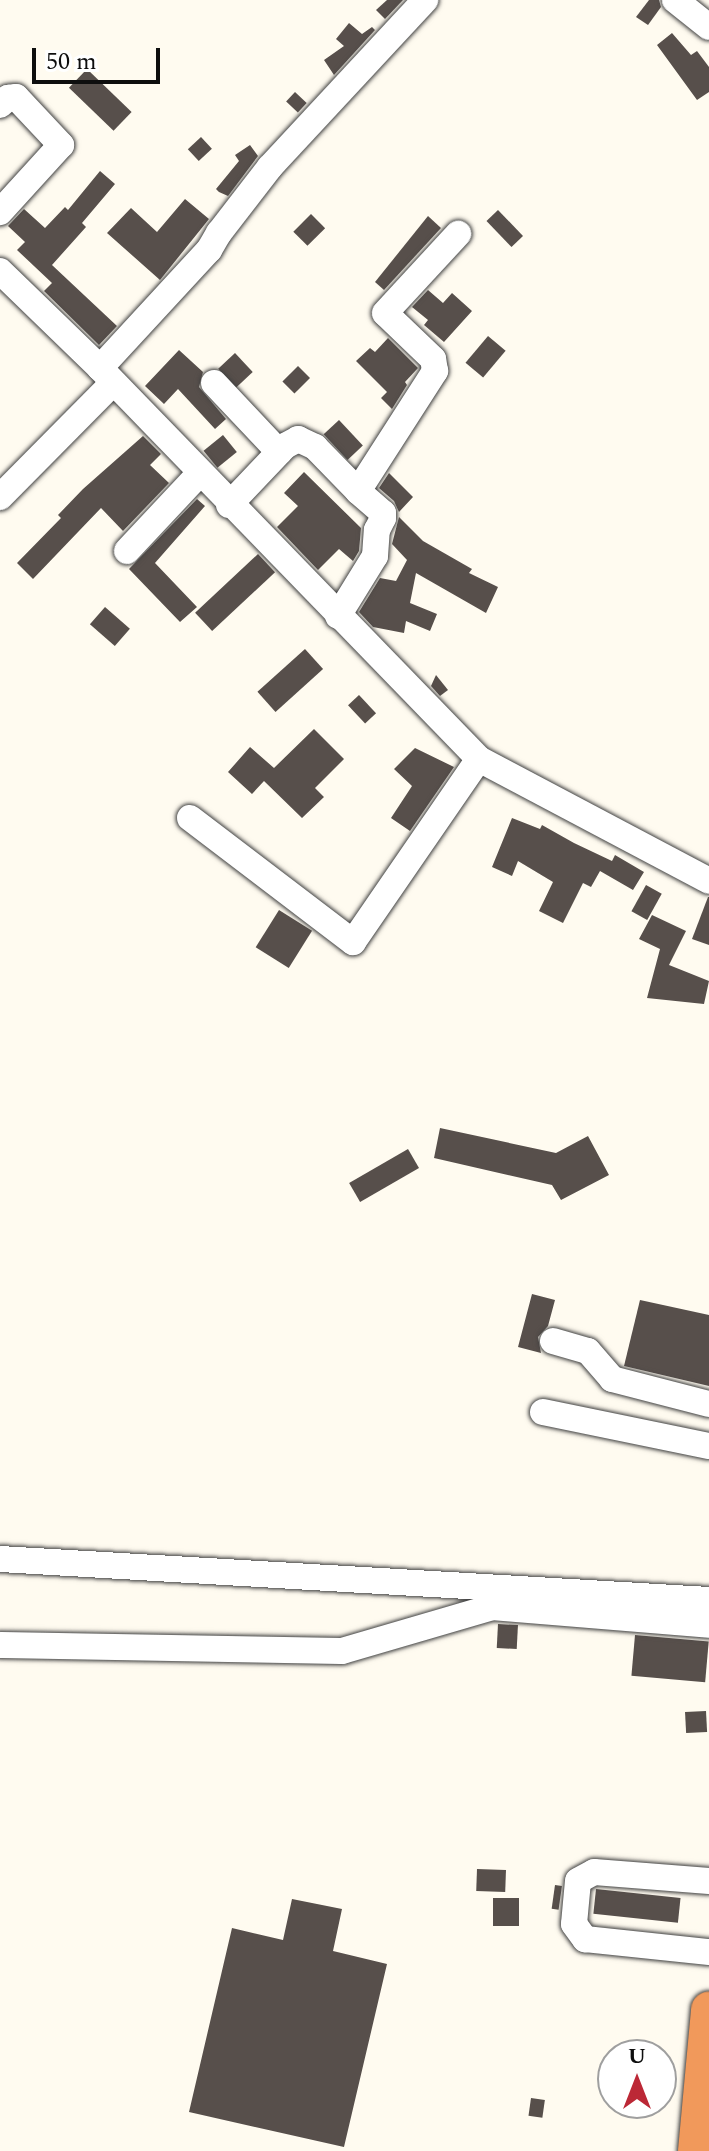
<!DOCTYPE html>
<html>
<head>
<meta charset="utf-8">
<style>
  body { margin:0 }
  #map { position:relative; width:709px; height:2151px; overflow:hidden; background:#fffbf0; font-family:Spectral,serif }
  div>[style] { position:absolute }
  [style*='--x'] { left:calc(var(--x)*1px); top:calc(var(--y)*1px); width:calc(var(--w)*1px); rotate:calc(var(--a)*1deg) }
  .building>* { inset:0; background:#574f4b; transform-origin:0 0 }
  .roads { filter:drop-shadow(0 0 2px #414141) drop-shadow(0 0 2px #414141) }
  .minor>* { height:26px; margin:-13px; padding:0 13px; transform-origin:13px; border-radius:13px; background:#fff }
  .highway>* { height:36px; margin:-18px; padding:0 18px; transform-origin:18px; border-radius:18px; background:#f1995b }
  span { translate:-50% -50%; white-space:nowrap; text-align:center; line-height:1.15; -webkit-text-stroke:8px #fff; paint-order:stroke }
  .north { position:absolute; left:597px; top:2039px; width:80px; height:80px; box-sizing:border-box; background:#fff; border:2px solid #9f9f9f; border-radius:50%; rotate:0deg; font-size:22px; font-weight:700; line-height:32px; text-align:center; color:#0e0e0e }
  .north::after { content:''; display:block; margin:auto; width:28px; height:36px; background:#bc2836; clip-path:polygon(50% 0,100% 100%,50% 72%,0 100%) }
  .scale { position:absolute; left:32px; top:48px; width:128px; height:36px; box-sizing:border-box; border:4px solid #0e0e0e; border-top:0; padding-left:10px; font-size:24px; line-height:28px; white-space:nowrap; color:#0e0e0e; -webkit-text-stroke:6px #fff; paint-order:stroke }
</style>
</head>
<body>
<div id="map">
  <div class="building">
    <i style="clip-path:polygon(387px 0,403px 0,385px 19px,376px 10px)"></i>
    <i style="clip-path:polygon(649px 0,659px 0,661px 7px,648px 25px,636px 17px)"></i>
    <i style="clip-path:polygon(349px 23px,362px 34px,372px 27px,375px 30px,334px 75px,324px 60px,344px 46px,336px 39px)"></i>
    <i style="clip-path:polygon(672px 33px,691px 55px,697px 51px,709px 67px,709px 92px,697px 100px,657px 45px)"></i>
    <i style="left:87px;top:69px;width:62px;height:26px;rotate:44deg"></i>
    <i style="left:295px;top:92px;width:16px;height:13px;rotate:43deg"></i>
    <i style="left:201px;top:137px;width:16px;height:18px;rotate:47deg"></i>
    <i style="clip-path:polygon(250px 145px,258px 156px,228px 196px,219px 192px,216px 189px,239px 161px,235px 155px)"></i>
    <i style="clip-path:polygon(100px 171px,115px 184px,82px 223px,86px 227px,52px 265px,117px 326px,99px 345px,44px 291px,52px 283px,17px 250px,25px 242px,8px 226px,24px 209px,45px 228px,65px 207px,68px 210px)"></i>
    <i style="clip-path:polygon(185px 199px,209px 219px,160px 280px,107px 233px,131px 208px,157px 232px)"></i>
    <i style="left:498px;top:210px;width:36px;height:16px;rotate:46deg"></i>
    <i style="left:311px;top:214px;width:20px;height:25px;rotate:45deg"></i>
    <i style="clip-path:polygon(428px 216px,441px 228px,384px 290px,375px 282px)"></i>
    <i style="clip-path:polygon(428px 290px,443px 303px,452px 293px,472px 311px,444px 342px,424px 325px,428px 320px,412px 307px)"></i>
    <i style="left:488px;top:336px;width:23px;height:35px;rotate:40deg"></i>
    <i style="clip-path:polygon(388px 338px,418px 368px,405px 382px,407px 385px,392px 409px,381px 398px,387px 392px,356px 361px,370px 348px,375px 352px)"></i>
    <i style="clip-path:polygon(179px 350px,203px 372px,199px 387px,226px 419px,215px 429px,178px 389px,164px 404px,145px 386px)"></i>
    <i style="left:235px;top:353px;width:26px;height:23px;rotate:47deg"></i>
    <i style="left:298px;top:366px;width:17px;height:22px;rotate:45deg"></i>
    <i style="left:339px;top:420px;width:35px;height:21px;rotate:47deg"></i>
    <i style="left:223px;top:435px;width:22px;height:25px;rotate:51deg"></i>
    <i style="clip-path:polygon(143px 436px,161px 454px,150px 465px,169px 483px,123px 531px,101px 508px,33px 579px,17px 563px,61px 518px,58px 515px,83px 489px)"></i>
    <i style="clip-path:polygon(304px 472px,361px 528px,359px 551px,353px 561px,339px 549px,318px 570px,277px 527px,298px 506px,284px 493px)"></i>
    <i style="clip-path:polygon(389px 473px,413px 497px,399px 512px,394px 501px,379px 488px)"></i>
    <i style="clip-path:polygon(197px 499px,205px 506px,155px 563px,197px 607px,180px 622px,129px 569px)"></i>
    <i style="clip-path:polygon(399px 517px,423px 541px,472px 569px,469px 573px,498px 587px,486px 613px,416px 573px,410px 603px,437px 614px,430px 631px,406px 621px,404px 633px,373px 627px,359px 612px,380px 578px,396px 581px,407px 560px,392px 544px)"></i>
    <i style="left:258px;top:554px;width:25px;height:86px;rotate:47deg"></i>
    <i style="left:105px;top:607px;width:33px;height:23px;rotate:41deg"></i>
    <i style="left:305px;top:649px;width:27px;height:64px;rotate:48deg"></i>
    <i style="clip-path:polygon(436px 675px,448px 690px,440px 696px,431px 686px)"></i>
    <i style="left:359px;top:695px;width:25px;height:15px;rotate:47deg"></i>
    <i style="clip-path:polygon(314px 729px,344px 759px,315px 788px,324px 797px,302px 818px,264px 781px,252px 794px,228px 772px,250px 747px,274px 768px)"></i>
    <i style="clip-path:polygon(415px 748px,454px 767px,410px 831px,391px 818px,412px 786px,394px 769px)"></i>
    <i style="clip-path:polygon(512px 818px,540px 829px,542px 825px,574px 843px,612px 861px,615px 855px,644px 872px,633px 890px,600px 871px,591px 887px,583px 883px,563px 923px,539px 911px,553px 882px,518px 861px,512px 876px,492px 867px)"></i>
    <i style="left:646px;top:885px;width:18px;height:30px;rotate:29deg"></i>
    <i style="clip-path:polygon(708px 897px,709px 897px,709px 945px,692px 939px)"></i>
    <i style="left:279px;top:910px;width:39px;height:44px;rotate:32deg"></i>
    <i style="clip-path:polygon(652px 915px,686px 931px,669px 965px,709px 981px,704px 1004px,647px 998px,660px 949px,639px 939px)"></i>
    <i style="clip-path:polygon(440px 1128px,556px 1153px,588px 1136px,609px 1175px,561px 1200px,552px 1185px,434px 1158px)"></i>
    <i style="left:408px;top:1149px;width:22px;height:68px;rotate:60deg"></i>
    <i style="clip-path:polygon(532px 1294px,555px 1300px,548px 1326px,538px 1337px,541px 1353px,518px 1347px)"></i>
    <i style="clip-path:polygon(640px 1300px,709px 1315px,709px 1386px,624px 1366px)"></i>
    <i style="left:498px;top:1624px;width:20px;height:24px;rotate:3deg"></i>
    <i style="left:635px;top:1635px;width:74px;height:41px;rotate:5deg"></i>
    <i style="left:706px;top:1711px;width:21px;height:21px;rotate:87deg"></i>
    <i style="left:477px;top:1869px;width:29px;height:22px;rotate:2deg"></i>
    <i style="left:555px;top:1885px;width:7px;height:24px;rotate:8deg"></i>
    <i style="left:596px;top:1889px;width:85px;height:25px;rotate:6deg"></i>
    <i style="left:493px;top:1898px;width:26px;height:28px"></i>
    <i style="clip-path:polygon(292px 1899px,342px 1909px,333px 1951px,387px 1964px,344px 2147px,189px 2112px,232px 1928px,283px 1940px)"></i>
    <i style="left:531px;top:2098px;width:14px;height:18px;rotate:8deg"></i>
  </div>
  <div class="roads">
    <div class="minor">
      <i style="--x:675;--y:0;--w:43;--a:38.5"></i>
      <i style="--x:0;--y:105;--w:11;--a:-41"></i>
      <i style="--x:8;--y:98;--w:8;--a:-7"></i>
      <i style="--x:16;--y:97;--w:66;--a:46.8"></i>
      <i style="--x:61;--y:145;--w:91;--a:132.3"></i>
      <i style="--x:0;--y:271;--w:139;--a:44.1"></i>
      <i style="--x:100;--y:368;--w:545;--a:45.89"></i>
      <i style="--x:479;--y:759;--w:260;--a:27.9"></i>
      <i style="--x:100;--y:368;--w:161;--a:-47.3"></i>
      <i style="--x:209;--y:250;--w:20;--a:-60"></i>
      <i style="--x:219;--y:233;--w:83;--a:-52.3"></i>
      <i style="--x:270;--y:167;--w:228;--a:-47.1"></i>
      <i style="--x:214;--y:383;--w:95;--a:46.7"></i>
      <i style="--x:0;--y:497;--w:161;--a:-45.3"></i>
      <i style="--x:229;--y:505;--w:81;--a:-46.5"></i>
      <i style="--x:285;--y:446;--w:15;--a:-28"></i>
      <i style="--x:298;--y:439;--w:19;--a:25"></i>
      <i style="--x:315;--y:447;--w:62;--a:45.7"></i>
      <i style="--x:127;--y:551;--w:105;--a:-46.9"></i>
      <i style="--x:338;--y:616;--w:70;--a:-58.3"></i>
      <i style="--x:375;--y:556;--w:26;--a:-86"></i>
      <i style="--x:377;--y:530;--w:13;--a:-63"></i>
      <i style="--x:383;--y:518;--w:5;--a:-90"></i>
      <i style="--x:383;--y:513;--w:33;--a:-139"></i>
      <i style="--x:358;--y:491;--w:143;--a:-57.3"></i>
      <i style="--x:435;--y:371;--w:12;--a:-99"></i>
      <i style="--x:433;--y:359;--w:66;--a:-136.2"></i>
      <i style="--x:385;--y:313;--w:108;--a:-47.3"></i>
      <i style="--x:190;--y:818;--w:205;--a:37.3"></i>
      <i style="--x:353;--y:942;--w:222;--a:-55.5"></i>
      <i style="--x:553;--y:1341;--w:36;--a:16"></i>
      <i style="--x:588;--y:1351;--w:37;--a:49"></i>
      <i style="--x:612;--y:1379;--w:100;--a:14.5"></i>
      <i style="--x:543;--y:1412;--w:169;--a:11.6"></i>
      <i style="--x:0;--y:1559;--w:710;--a:3.31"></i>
      <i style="--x:0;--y:1645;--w:342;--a:1"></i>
      <i style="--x:342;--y:1651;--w:156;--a:-16.3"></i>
      <i style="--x:492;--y:1607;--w:218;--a:4.7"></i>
      <i style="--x:709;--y:1881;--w:115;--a:-175.5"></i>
      <i style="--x:594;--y:1872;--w:18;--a:151"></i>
      <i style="--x:578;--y:1881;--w:43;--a:95.3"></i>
      <i style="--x:574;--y:1924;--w:19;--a:54"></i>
      <i style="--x:585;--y:1939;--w:125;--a:6"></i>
    </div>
    <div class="highway">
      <i style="--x:696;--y:2151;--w:142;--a:-84.7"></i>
    </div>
  </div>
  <div class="north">U</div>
  <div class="scale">50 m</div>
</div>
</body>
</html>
